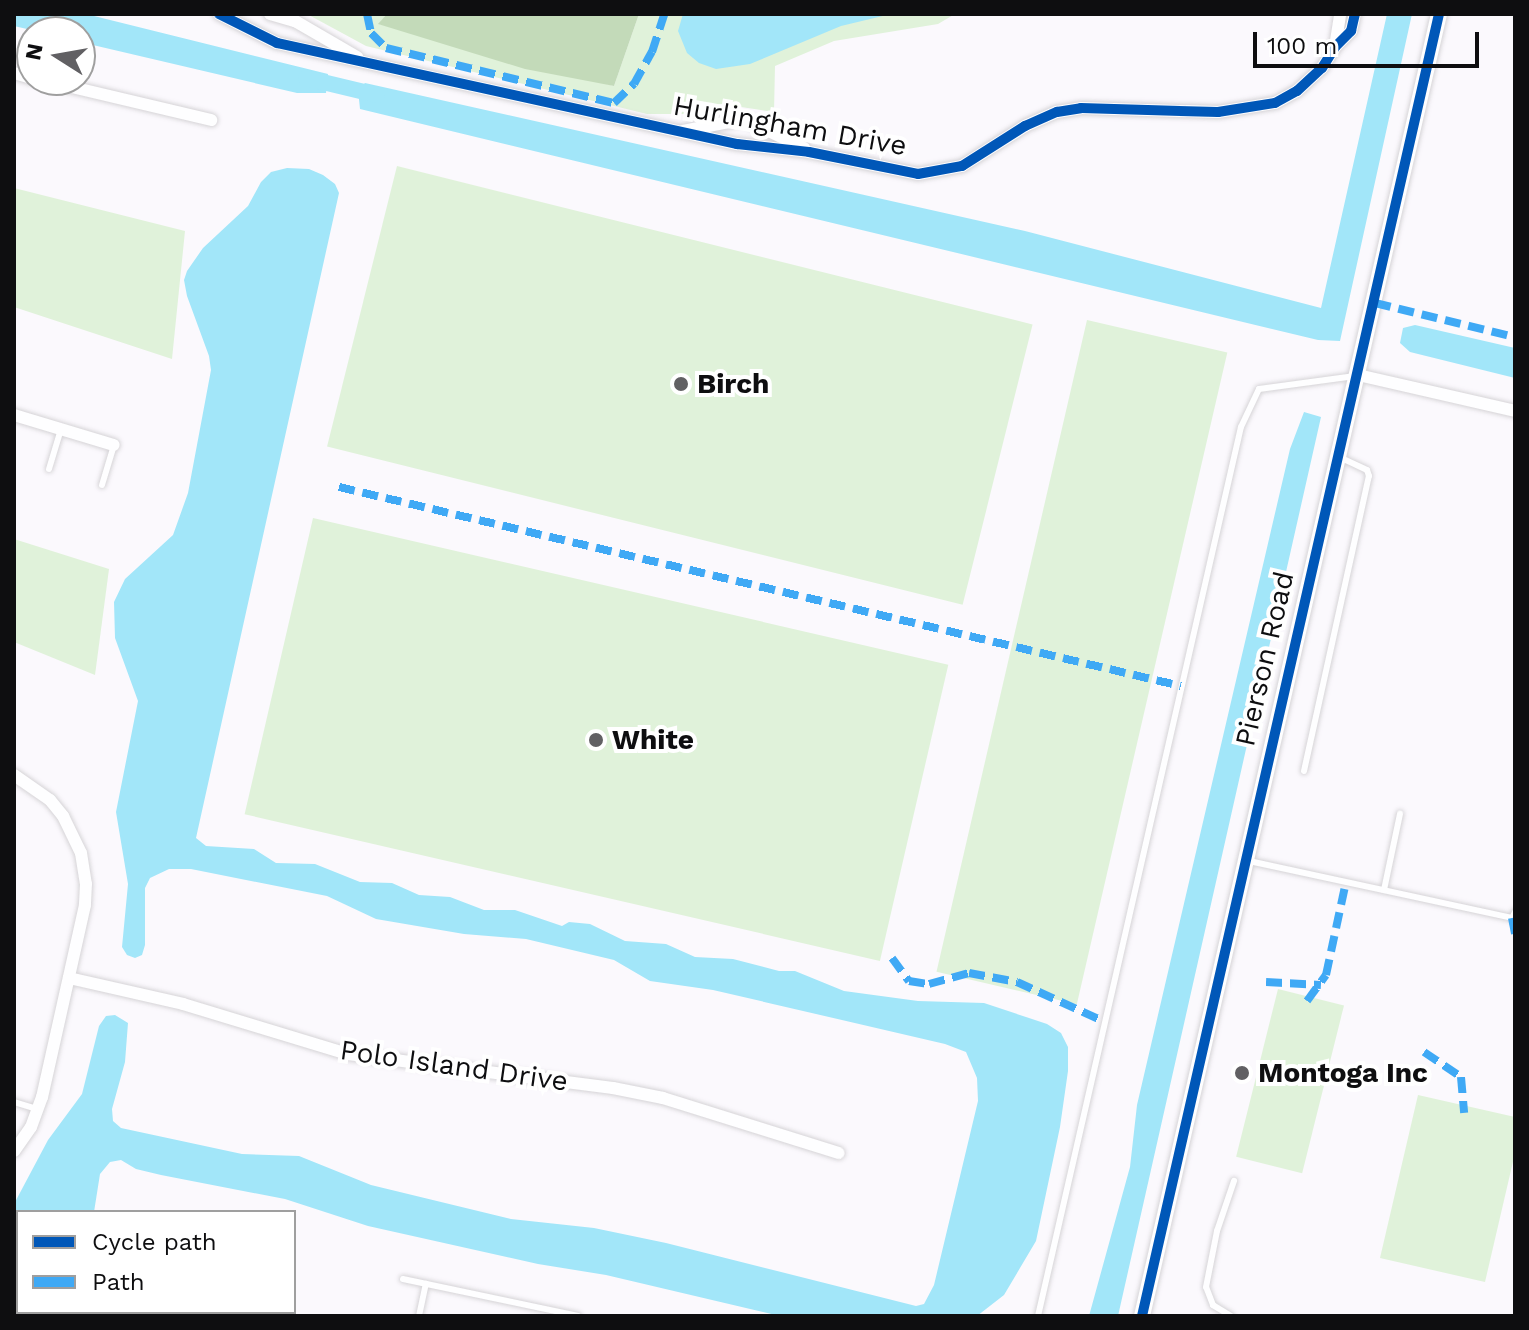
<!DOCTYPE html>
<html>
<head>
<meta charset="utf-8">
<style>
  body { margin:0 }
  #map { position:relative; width:1529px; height:1330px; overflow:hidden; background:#fbf9fd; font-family:"Work Sans",sans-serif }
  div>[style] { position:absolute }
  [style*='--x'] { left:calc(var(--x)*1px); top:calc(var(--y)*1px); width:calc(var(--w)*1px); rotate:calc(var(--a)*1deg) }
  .green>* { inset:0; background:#e0f2da; transform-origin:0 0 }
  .forest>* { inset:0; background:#c3dab9 }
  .water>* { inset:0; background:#a2e6f9 }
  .canal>* { height:16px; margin:-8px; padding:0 8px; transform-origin:8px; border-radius:8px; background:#a2e6f9 }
  .roads { filter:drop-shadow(0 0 2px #d6d4d7) drop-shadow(0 0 2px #d6d4d7) }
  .service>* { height:6px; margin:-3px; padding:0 3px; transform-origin:3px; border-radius:3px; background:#fefeff }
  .minor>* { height:12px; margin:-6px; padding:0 6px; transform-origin:6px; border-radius:6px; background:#fefeff }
  .tertiary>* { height:16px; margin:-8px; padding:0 8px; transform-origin:8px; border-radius:8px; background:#fefeff }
  .quiet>* { height:8px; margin-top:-4px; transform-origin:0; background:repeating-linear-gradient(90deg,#3fa9f5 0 16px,transparent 0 24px) }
  .cycleway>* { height:10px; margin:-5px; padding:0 5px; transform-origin:5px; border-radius:5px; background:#0057b8 }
  .dots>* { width:22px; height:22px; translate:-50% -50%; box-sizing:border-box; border:4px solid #fff; border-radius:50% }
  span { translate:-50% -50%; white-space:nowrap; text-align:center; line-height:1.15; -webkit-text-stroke:8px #fff; paint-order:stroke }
  .street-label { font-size:28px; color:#0e0e10 }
  .poi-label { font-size:28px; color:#0e0e10; font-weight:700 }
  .left { translate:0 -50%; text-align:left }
  .frame { position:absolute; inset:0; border:16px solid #0e0e10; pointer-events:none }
  .legend { position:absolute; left:16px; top:1210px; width:280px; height:104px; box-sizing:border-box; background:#fff; border:2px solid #9f9f9f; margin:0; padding:10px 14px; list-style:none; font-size:24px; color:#0e0e10 }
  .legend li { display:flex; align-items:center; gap:16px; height:40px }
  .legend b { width:40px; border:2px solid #9f9f9f }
  .north { position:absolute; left:16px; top:16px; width:80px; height:80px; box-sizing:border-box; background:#fff; border:2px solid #9f9f9f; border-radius:50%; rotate:281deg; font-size:22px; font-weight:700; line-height:32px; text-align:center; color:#0e0e10 }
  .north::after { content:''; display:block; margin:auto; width:28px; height:36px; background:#616063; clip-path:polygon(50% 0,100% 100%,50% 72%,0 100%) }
  .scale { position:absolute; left:1253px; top:32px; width:226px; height:36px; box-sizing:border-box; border:4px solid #0e0e10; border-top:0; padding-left:10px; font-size:24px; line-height:28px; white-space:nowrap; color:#0e0e10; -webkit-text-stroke:6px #fff; paint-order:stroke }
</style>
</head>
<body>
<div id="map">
  <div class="green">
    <i style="clip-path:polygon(307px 14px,387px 14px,379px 24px,614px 86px,639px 14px,955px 14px,938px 24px,834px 41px,775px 66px,774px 112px,722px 104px,688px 114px,647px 114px,366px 46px)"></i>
    <i style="left:397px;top:166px;width:655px;height:289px;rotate:14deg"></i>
    <i style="clip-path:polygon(14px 188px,185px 231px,172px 359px,14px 307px)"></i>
    <i style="left:1087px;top:320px;width:144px;height:669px;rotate:13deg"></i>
    <i style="left:313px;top:518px;width:652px;height:304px;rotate:13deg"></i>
    <i style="clip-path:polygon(14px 539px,109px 569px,95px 675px,14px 642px)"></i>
    <i style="left:1278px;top:989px;width:68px;height:173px;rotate:14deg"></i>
    <i style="clip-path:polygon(1418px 1095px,1515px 1117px,1515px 1153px,1485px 1282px,1380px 1258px)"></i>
    <i style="left:124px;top:1312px;width:145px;height:4px"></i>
  </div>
  <div class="forest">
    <i style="clip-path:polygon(387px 14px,639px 14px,614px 86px,525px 69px,378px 24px)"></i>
  </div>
  <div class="water">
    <i style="clip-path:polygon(14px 14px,86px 14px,328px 74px,326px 93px,297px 93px,80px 42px,80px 32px,40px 32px,14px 26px)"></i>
    <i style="clip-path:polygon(683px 14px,891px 14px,841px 26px,750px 64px,716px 69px,699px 63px,687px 53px,678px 31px)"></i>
    <i style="clip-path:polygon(1387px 14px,1412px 14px,1340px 341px,1318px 340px,360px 109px,358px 90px,365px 83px,1025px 231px,1321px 308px)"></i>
    <i style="clip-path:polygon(287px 168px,309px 169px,323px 175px,335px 184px,339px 193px,196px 838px,206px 846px,254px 849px,276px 863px,315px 864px,360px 882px,392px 883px,419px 895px,450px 897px,484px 910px,515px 910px,562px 926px,569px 922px,590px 924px,625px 941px,666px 944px,695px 957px,733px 959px,779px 971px,795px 971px,844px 991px,918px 1001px,984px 1003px,1047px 1024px,1061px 1033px,1068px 1047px,1068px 1071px,1060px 1127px,1036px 1241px,1004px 1295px,977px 1316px,780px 1316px,606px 1275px,538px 1264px,368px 1226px,285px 1199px,161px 1175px,136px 1169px,121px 1160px,110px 1162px,100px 1174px,94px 1212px,18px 1212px,18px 1312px,68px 1312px,67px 1316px,14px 1316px,14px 1204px,48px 1140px,82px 1094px,99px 1026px,106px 1016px,115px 1015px,128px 1023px,125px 1062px,112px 1109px,113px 1121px,121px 1128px,242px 1154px,299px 1156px,371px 1185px,511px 1219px,594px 1228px,666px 1243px,916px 1306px,924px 1304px,934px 1285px,978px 1101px,977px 1078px,966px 1052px,945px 1044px,713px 990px,650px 981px,614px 960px,526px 939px,464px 934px,376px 919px,327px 896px,191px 869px,169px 869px,150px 878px,145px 888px,145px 945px,142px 955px,135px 958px,127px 955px,122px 947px,128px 884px,116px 812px,138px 701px,115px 638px,114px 602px,125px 579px,173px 535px,188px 493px,211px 370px,209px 356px,187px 296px,184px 280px,187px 271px,203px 248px,248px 206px,261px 182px,271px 172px)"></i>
    <i style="clip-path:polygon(1415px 325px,1515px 348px,1515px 378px,1410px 352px,1400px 343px,1403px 328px)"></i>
    <i style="clip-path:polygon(1304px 412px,1321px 417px,1118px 1316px,1089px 1316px,1130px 1167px,1137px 1105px,1290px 449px)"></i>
  </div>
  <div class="canal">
    <i style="--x:306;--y:78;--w:73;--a:13.5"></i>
  </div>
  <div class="roads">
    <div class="service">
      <i style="--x:49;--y:469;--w:42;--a:-73.3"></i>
      <i style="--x:102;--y:485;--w:42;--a:-73.3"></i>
      <i style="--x:1304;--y:771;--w:302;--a:-77.6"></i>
      <i style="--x:1369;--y:476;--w:6;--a:-108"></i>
      <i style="--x:1367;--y:470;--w:31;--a:-155"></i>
      <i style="--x:1249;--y:861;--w:269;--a:12.2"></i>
      <i style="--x:1512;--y:918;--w:7;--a:-63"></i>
      <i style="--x:1384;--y:890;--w:78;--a:-78.1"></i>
      <i style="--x:14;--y:1102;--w:24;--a:17"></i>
      <i style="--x:403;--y:1279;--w:179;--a:11.9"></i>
      <i style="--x:419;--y:1316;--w:33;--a:-78"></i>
      <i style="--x:1038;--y:1316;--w:912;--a:-77.14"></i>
      <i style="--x:1241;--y:427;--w:42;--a:-64.7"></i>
      <i style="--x:1259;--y:389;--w:97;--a:-7.7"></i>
      <i style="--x:1231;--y:1316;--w:21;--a:-149"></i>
      <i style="--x:1213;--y:1305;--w:19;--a:-111"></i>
      <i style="--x:1206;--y:1287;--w:57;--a:-78.9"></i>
      <i style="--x:1217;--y:1231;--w:53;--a:-71.2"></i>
    </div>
    <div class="minor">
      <i style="--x:219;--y:14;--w:65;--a:26.6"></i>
      <i style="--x:277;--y:43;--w:471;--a:12.4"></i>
      <i style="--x:737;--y:144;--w:72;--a:6.3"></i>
      <i style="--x:809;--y:152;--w:111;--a:11.4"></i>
      <i style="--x:918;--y:174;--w:45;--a:-10.3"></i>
      <i style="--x:962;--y:166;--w:75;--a:-32.4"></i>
      <i style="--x:1025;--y:126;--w:35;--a:-24"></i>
      <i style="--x:1057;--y:112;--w:24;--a:-9"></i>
      <i style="--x:1081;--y:108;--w:137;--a:1.7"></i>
      <i style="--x:1218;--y:112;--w:58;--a:-9"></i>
      <i style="--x:1275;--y:103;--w:25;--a:-29"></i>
      <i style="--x:1297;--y:91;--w:34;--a:-43"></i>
      <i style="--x:1322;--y:68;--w:25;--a:-58"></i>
      <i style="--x:1335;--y:47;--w:23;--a:-45"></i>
      <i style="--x:1351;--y:31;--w:17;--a:-77"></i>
      <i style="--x:270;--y:14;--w:26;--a:16"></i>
      <i style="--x:295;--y:21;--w:72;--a:30.1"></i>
      <i style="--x:1335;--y:47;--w:33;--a:-81"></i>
      <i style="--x:14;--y:73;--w:19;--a:16"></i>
      <i style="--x:42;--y:80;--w:174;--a:13.3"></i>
      <i style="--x:683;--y:131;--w:62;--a:-11.1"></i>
      <i style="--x:744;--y:119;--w:67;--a:25.8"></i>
      <i style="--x:1358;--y:375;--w:161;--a:12.9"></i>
      <i style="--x:14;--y:415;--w:104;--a:16.7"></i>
      <i style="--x:14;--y:775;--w:44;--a:34.8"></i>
      <i style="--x:50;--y:800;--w:21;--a:51"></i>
      <i style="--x:63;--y:816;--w:41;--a:64.1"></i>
      <i style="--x:81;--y:853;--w:31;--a:81"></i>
      <i style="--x:86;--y:884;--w:21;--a:93"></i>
      <i style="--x:85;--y:905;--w:197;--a:102.6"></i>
      <i style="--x:42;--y:1097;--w:32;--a:110"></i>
      <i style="--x:31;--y:1127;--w:29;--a:125"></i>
      <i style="--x:69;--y:978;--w:117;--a:12.8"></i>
      <i style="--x:183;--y:1004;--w:172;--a:16.9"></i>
      <i style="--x:348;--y:1054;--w:267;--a:7.3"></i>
      <i style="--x:613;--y:1088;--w:51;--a:11.3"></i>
      <i style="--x:663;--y:1098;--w:184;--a:17.4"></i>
    </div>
    <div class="tertiary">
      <i style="--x:1142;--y:1316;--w:1335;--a:-77.15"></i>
    </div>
  </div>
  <div class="quiet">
    <i style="--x:367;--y:14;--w:19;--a:78"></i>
    <i style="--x:371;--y:33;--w:21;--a:45"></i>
    <i style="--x:386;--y:48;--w:235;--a:13.6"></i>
    <i style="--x:614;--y:103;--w:28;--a:-44"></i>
    <i style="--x:634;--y:84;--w:37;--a:-61"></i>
    <i style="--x:652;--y:52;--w:40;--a:-72"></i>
    <i style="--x:1375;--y:303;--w:144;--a:13.7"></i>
    <i style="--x:339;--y:487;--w:865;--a:13.3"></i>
    <i style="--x:1512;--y:918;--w:16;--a:79"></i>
    <i style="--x:892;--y:958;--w:29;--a:54"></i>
    <i style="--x:909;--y:981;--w:20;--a:9"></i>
    <i style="--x:929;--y:984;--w:41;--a:-15.4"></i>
    <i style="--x:969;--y:973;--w:49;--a:10.6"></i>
    <i style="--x:1017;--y:982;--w:94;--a:24.4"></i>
    <i style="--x:1266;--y:982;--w:55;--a:3.1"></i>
    <i style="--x:1307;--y:1001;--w:32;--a:-54"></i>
    <i style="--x:1326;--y:975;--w:95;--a:-77.9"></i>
    <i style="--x:1424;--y:1052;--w:45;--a:34"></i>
    <i style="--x:1461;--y:1077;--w:36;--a:85"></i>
  </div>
  <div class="cycleway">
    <i style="--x:219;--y:14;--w:65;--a:26.6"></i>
    <i style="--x:277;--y:43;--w:471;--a:12.4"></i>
    <i style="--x:737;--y:144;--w:72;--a:6.3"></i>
    <i style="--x:809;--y:152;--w:111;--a:11.4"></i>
    <i style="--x:918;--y:174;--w:45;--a:-10.3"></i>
    <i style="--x:962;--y:166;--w:75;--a:-32.4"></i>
    <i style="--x:1025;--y:126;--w:35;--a:-24"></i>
    <i style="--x:1057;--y:112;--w:24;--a:-9"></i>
    <i style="--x:1081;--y:108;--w:137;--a:1.7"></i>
    <i style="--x:1218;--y:112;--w:58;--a:-9"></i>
    <i style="--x:1275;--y:103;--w:25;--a:-29"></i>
    <i style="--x:1297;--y:91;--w:34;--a:-43"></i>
    <i style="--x:1322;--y:68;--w:25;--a:-58"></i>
    <i style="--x:1335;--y:47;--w:23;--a:-45"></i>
    <i style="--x:1351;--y:31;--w:17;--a:-77"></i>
    <i style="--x:1142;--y:1316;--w:1335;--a:-77.15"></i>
  </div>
  <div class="dots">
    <i style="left:681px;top:384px;background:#616063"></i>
    <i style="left:596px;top:740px;background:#616063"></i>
    <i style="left:1242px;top:1073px;background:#616063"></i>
  </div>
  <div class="street-label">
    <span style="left:790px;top:126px;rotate:10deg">Hurlingham Drive</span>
    <span style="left:1265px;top:659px;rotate:-77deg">Pierson Road</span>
    <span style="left:454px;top:1066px;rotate:8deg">Polo Island Drive</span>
  </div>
  <div class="poi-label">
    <span class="left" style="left:697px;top:384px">Birch</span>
    <span class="left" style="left:612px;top:740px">White</span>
    <span class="left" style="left:1258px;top:1073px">Montoga Inc</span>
  </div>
  <div class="frame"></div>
  <ul class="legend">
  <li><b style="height:10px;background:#0057b8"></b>Cycle path</li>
  <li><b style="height:10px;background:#3fa9f5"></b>Path</li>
  </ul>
  <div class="north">N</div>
  <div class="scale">100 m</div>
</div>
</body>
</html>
